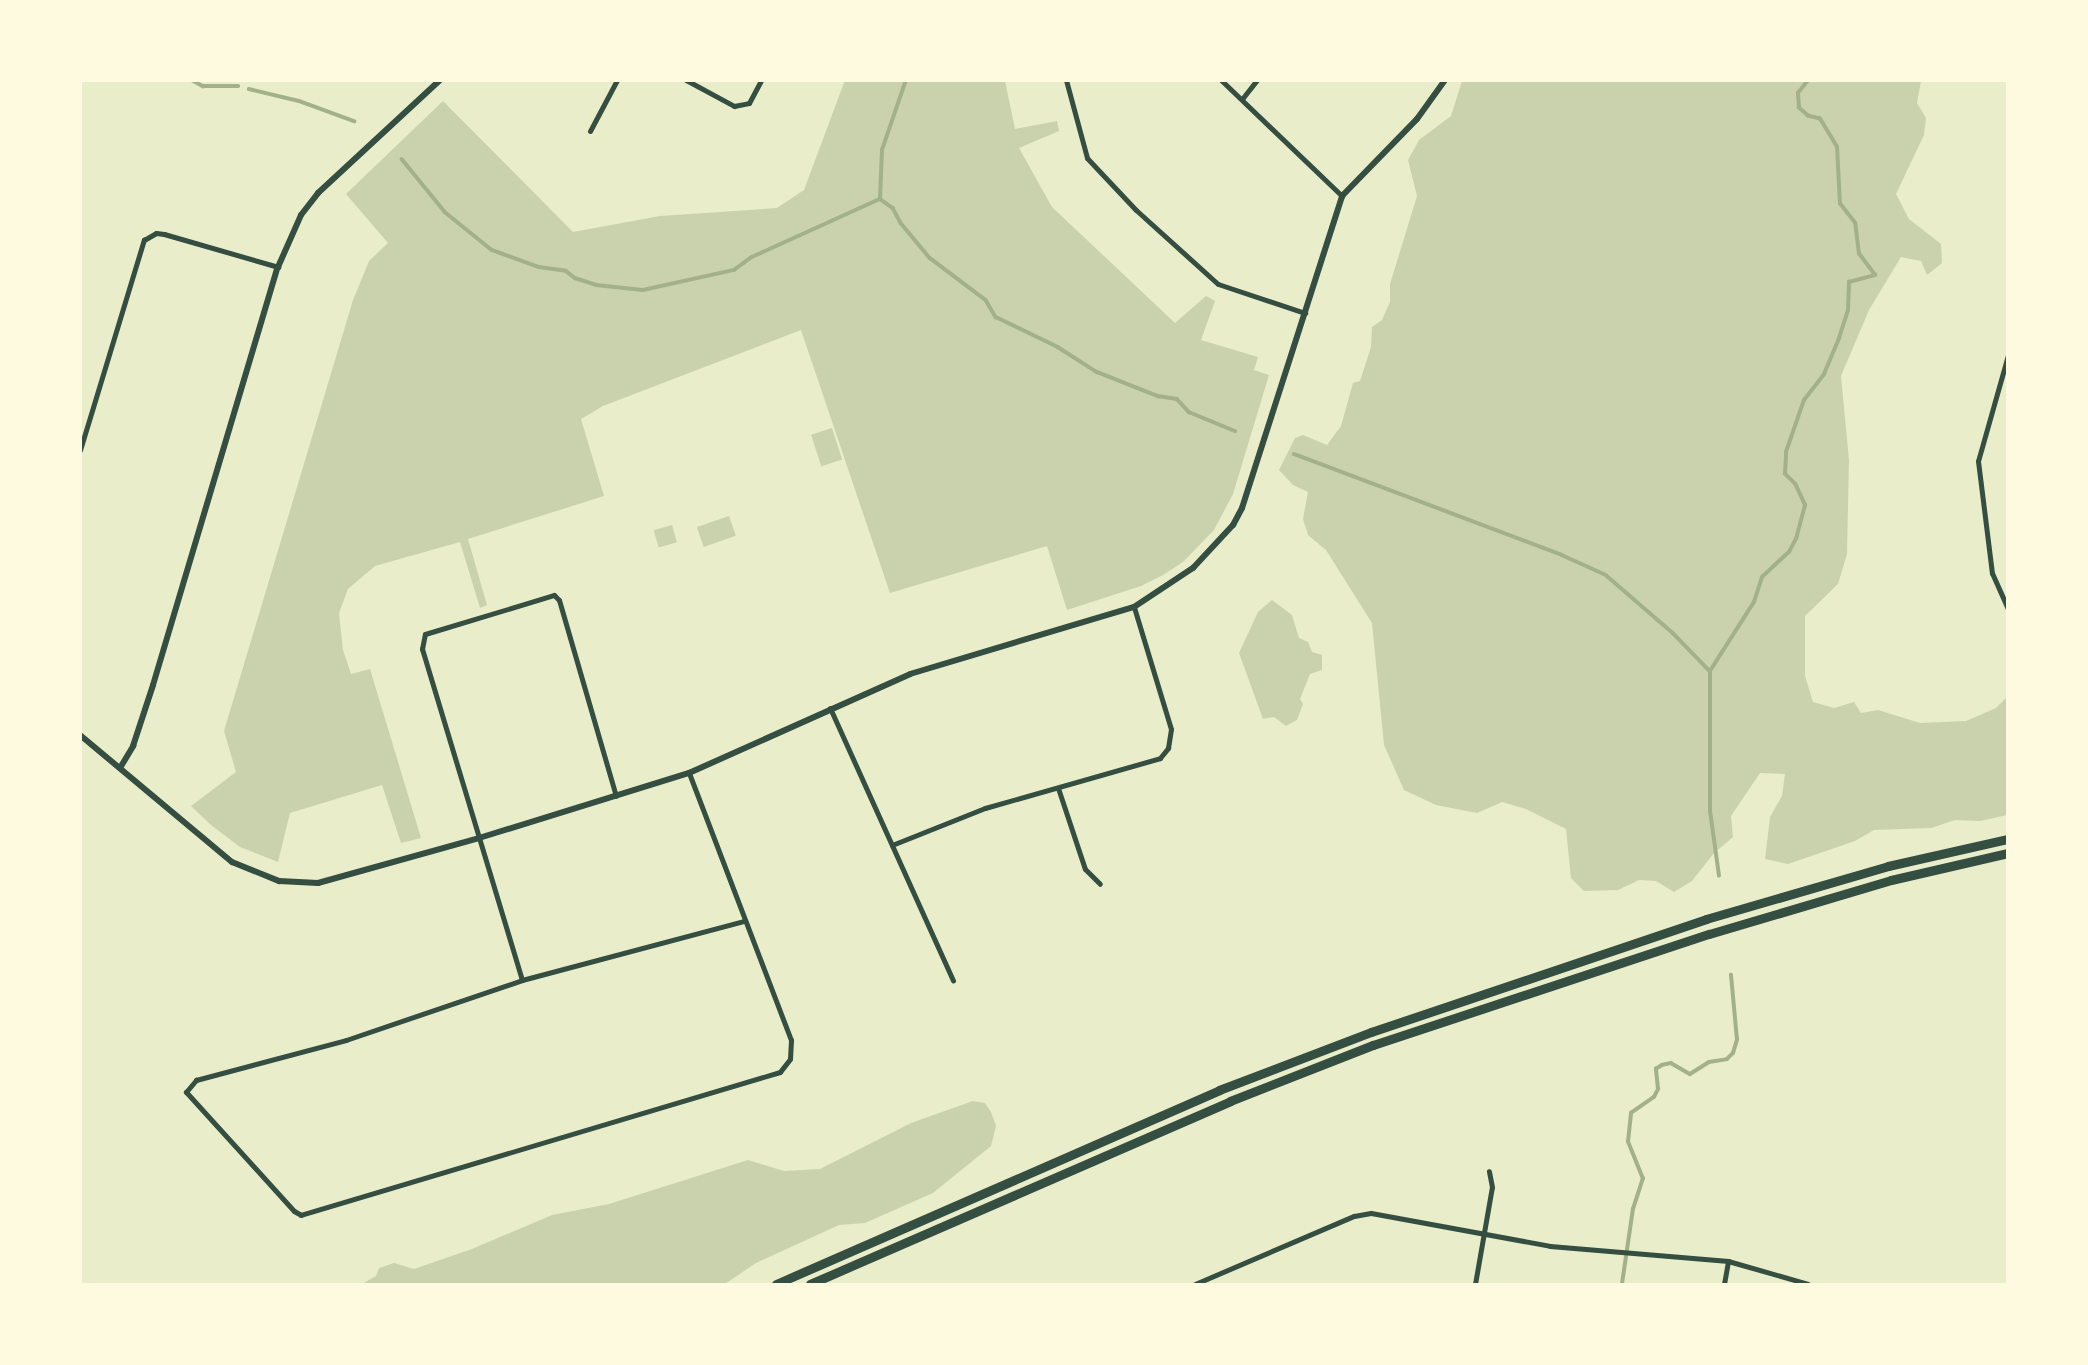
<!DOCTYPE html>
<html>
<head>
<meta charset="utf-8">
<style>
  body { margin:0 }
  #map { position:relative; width:2088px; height:1365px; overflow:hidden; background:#e9edc9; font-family:"Asap Condensed",sans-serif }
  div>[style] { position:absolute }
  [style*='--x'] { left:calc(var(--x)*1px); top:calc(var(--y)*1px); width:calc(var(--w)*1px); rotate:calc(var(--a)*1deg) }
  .green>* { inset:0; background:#cad2ad; transform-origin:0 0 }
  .stream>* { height:3.5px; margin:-1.75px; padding:0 1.75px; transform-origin:1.75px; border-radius:1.75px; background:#a3b18a }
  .minor>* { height:5px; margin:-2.5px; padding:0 2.5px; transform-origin:2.5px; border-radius:2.5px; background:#344e41 }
  .tertiary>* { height:6px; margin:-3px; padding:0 3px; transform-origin:3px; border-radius:3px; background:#344e41 }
  .trunk>* { height:9px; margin:-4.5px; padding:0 4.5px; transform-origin:4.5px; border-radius:4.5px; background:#344e41 }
  span { translate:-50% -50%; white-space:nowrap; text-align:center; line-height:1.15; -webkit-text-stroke:7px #fefae0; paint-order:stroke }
  .frame { position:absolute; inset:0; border:82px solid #fefae0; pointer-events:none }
</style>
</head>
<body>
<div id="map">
  <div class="green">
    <i style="clip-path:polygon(845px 80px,1005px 81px,1015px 129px,1057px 121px,1059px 131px,1019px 148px,1052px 207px,1175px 323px,1206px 296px,1215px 301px,1201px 340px,1258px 357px,1254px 370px,1269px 375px,1233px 494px,1214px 530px,1183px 562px,1163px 575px,1141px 586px,1067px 610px,1047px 546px,890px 593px,801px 330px,603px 406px,581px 419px,604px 496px,468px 539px,487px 605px,480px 608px,460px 542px,375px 566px,348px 589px,339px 613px,343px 650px,351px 674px,370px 669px,421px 838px,401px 843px,382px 785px,290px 813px,278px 862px,240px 847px,211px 825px,191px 806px,236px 772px,224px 731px,353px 300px,369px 261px,388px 243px,346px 194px,443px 101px,573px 232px,660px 216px,777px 208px,804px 190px)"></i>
    <i style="clip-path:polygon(1462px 81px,1921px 81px,1917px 103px,1926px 118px,1924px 135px,1896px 194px,1909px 219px,1941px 244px,1942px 263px,1927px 275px,1921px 261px,1901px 257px,1869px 310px,1841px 376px,1849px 460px,1847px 554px,1838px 584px,1805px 616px,1805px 676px,1813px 702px,1834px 708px,1854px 702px,1861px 713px,1878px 710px,1920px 723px,1966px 721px,1996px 708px,2007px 697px,2007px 815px,1980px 821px,1955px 820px,1931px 828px,1874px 830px,1855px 841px,1788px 864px,1765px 859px,1770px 817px,1782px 796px,1785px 774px,1760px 773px,1731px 816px,1733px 837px,1714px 853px,1692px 881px,1674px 892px,1656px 881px,1639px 880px,1618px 890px,1584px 891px,1571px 878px,1566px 829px,1526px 809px,1502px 802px,1477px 813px,1436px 805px,1404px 790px,1384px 745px,1372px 623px,1326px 550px,1308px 535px,1303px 519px,1308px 492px,1293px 485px,1279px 470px,1295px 438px,1303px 435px,1327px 445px,1341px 426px,1353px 383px,1360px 381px,1371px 347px,1372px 327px,1382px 320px,1390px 302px,1390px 284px,1417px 196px,1408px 160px,1419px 140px,1451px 116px)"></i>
    <i style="left:832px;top:428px;width:33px;height:22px;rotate:72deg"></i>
    <i style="left:729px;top:516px;width:21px;height:34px;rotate:71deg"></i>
    <i style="left:672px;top:525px;width:18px;height:19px;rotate:74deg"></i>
    <i style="clip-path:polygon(1272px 600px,1292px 615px,1299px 638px,1308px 642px,1312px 652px,1322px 655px,1322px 670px,1310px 674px,1300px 699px,1303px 704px,1297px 720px,1286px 726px,1274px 717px,1263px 719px,1239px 653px,1258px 612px)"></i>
    <i style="clip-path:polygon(973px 1101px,985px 1103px,991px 1112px,996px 1126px,991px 1146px,933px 1193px,865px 1223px,839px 1225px,756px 1263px,725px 1284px,362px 1284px,376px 1276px,379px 1268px,394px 1263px,414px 1269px,472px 1249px,552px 1215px,609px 1204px,748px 1160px,784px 1171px,820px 1169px,911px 1123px)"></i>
  </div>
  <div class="stream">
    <i style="--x:192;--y:80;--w:13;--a:29"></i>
    <i style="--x:203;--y:86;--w:35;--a:0"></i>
    <i style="--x:249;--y:89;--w:51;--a:13.5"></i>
    <i style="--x:299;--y:101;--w:59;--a:20"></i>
    <i style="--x:402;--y:159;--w:68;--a:50.9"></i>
    <i style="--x:445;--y:212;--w:60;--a:39"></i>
    <i style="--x:492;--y:250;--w:50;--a:19.9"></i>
    <i style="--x:539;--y:267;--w:27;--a:8"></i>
    <i style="--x:566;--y:271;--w:11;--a:38"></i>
    <i style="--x:575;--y:278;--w:22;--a:18"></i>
    <i style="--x:596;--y:285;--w:47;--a:6.1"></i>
    <i style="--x:643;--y:290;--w:93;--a:-12.4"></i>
    <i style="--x:734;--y:270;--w:22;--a:-36"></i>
    <i style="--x:752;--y:257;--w:141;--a:-24.4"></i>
    <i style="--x:880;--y:199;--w:16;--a:35"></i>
    <i style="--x:893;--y:208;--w:17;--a:62"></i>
    <i style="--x:901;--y:223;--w:45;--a:50.4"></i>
    <i style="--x:930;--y:258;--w:70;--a:36.9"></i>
    <i style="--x:986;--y:300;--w:20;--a:60"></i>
    <i style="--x:996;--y:317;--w:69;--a:25.8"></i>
    <i style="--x:1058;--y:347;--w:46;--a:32.7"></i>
    <i style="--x:1097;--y:372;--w:66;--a:21.5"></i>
    <i style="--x:1158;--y:396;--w:19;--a:9"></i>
    <i style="--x:1177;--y:399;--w:18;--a:47"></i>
    <i style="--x:1189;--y:412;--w:50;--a:22.4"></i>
    <i style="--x:880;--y:199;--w:49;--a:-87.7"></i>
    <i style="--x:882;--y:150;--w:74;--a:-71.1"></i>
    <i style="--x:1294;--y:454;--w:286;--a:20.6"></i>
    <i style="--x:1562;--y:555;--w:48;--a:24.4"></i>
    <i style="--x:1606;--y:575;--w:89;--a:40.9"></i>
    <i style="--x:1673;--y:633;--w:53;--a:45.8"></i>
    <i style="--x:1719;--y:876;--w:66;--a:-97.9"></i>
    <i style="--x:1710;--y:811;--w:140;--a:-90"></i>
    <i style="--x:1710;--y:671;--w:82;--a:-57.5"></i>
    <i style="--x:1754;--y:602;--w:26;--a:-72"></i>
    <i style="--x:1762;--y:577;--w:37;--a:-43"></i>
    <i style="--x:1789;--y:552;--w:15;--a:-62"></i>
    <i style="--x:1796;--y:539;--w:35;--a:-75"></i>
    <i style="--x:1805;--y:505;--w:23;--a:-115"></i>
    <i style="--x:1795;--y:484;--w:14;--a:-135"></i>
    <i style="--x:1785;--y:474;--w:22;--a:-87"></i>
    <i style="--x:1786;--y:452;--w:55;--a:-70.9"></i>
    <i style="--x:1804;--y:400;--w:33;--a:-52"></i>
    <i style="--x:1824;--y:374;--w:39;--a:-67"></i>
    <i style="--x:1839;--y:338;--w:28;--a:-72"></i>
    <i style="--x:1848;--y:311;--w:29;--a:-88"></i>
    <i style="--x:1849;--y:282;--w:27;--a:-15"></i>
    <i style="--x:1875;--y:275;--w:26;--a:-127"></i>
    <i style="--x:1859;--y:254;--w:31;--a:-97"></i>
    <i style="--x:1855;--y:223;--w:24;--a:-128"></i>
    <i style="--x:1840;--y:204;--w:57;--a:-93"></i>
    <i style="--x:1837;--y:147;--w:33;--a:-121"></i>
    <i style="--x:1820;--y:119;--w:12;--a:-166"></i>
    <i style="--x:1808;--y:116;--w:12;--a:-138"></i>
    <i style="--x:1799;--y:108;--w:15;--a:-94"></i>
    <i style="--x:1798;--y:93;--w:16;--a:-52"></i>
    <i style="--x:1622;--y:1284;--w:76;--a:-81.7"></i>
    <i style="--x:1633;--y:1209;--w:32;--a:-72"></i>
    <i style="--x:1643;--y:1179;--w:40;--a:-112"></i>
    <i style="--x:1628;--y:1142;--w:29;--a:-84"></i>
    <i style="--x:1631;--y:1113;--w:28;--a:-35"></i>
    <i style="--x:1654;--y:1097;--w:9;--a:-63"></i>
    <i style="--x:1658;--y:1089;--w:20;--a:-96"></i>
    <i style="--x:1656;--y:1069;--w:7;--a:-34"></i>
    <i style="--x:1662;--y:1065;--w:9;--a:-13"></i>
    <i style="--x:1671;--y:1063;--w:22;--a:30"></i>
    <i style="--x:1690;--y:1074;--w:22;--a:-32"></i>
    <i style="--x:1709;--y:1062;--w:18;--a:-9"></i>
    <i style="--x:1727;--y:1059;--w:8;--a:-45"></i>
    <i style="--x:1733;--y:1053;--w:14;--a:-73"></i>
    <i style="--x:1737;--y:1040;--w:65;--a:-95.3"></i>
  </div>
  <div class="minor">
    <i style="--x:686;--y:80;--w:55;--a:28.4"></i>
    <i style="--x:734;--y:106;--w:15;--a:-11"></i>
    <i style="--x:749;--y:103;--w:26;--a:-62"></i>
    <i style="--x:1066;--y:80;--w:81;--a:74.9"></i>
    <i style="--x:1087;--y:158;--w:71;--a:46.7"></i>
    <i style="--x:1136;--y:210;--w:110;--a:42.1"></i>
    <i style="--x:1218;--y:284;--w:92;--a:18.4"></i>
    <i style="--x:1221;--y:80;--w:168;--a:43.8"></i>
    <i style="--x:1242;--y:99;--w:24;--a:-52"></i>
    <i style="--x:590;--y:131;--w:58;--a:-62.1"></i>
    <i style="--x:2008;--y:355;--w:110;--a:105.8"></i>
    <i style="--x:1978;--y:461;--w:113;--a:82.9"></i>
    <i style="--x:1992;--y:573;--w:39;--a:66"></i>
    <i style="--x:80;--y:450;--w:220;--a:-73.1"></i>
    <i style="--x:144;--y:240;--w:14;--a:-30"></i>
    <i style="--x:156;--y:233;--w:8;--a:7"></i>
    <i style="--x:164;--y:234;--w:119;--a:16.1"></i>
    <i style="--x:830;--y:708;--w:299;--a:65.7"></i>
    <i style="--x:689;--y:773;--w:286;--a:69.1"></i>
    <i style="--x:791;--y:1040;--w:19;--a:93"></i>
    <i style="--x:790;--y:1059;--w:16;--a:128"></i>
    <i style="--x:780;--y:1072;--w:500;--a:163.4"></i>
    <i style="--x:301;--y:1215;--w:8;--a:-150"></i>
    <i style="--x:294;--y:1211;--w:161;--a:-132.2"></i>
    <i style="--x:186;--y:1092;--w:16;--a:-50"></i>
    <i style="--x:196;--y:1080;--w:155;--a:-14.9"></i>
    <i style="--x:346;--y:1040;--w:186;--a:-18.8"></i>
    <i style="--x:522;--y:980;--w:230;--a:-14.9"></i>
    <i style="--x:1058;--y:788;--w:85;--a:71.6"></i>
    <i style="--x:1085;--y:869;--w:21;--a:45"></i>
    <i style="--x:892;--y:845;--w:100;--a:-21.7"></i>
    <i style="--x:985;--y:808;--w:182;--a:-15.9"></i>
    <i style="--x:1160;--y:758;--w:13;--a:-51"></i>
    <i style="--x:1168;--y:748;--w:19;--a:-81"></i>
    <i style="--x:1171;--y:729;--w:127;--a:-106.9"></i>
    <i style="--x:522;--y:980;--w:346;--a:-106.8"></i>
    <i style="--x:422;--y:649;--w:15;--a:-79"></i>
    <i style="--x:425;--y:634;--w:135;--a:-16.8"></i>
    <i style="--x:554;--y:595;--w:7;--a:45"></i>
    <i style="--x:559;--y:600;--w:204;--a:73.8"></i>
    <i style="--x:1195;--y:1284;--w:173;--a:-23.2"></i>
    <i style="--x:1354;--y:1216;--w:17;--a:-10"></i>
    <i style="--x:1371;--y:1213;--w:182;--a:10.4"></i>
    <i style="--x:1550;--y:1246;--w:179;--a:4.8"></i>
    <i style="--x:1728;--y:1261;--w:83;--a:16"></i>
    <i style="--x:1475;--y:1284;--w:98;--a:-80.1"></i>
    <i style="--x:1492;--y:1187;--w:16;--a:-101"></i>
    <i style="--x:1724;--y:1284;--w:23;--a:-80"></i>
  </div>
  <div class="tertiary">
    <i style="--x:80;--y:735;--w:198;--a:39.9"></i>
    <i style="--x:232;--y:862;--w:51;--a:22"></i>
    <i style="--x:279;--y:881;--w:39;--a:3"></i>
    <i style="--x:318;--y:883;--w:167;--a:-15.6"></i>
    <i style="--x:479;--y:838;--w:220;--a:-17.2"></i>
    <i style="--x:689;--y:773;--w:242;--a:-24.1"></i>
    <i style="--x:910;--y:674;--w:234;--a:-16.7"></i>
    <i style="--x:1134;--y:607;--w:71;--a:-33.5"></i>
    <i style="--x:1193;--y:568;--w:59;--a:-47.1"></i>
    <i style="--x:1233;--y:525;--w:19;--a:-62"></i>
    <i style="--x:1242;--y:508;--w:328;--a:-72.2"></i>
    <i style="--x:1342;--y:196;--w:107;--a:-45.8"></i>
    <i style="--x:1417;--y:119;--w:48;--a:-54.3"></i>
    <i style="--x:120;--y:768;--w:26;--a:-59"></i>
    <i style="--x:133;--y:746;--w:64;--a:-71.8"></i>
    <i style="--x:153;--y:685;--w:436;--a:-73.4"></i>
    <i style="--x:278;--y:267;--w:57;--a:-66.1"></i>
    <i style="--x:301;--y:215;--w:28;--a:-52"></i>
    <i style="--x:318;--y:193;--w:166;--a:-42.8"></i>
  </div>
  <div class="trunk">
    <i style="--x:776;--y:1284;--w:484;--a:-23.6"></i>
    <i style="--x:1219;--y:1090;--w:163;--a:-20.9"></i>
    <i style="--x:1371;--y:1032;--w:354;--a:-18.6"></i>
    <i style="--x:1706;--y:919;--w:190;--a:-16.2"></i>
    <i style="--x:1888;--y:866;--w:123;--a:-12.7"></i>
    <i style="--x:810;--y:1284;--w:458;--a:-23.5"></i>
    <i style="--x:1230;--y:1101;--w:154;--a:-21.4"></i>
    <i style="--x:1373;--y:1045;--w:354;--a:-18.3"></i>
    <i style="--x:1709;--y:934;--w:190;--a:-16.5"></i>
    <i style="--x:1891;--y:880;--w:120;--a:-13"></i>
  </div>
  <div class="frame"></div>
</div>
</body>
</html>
